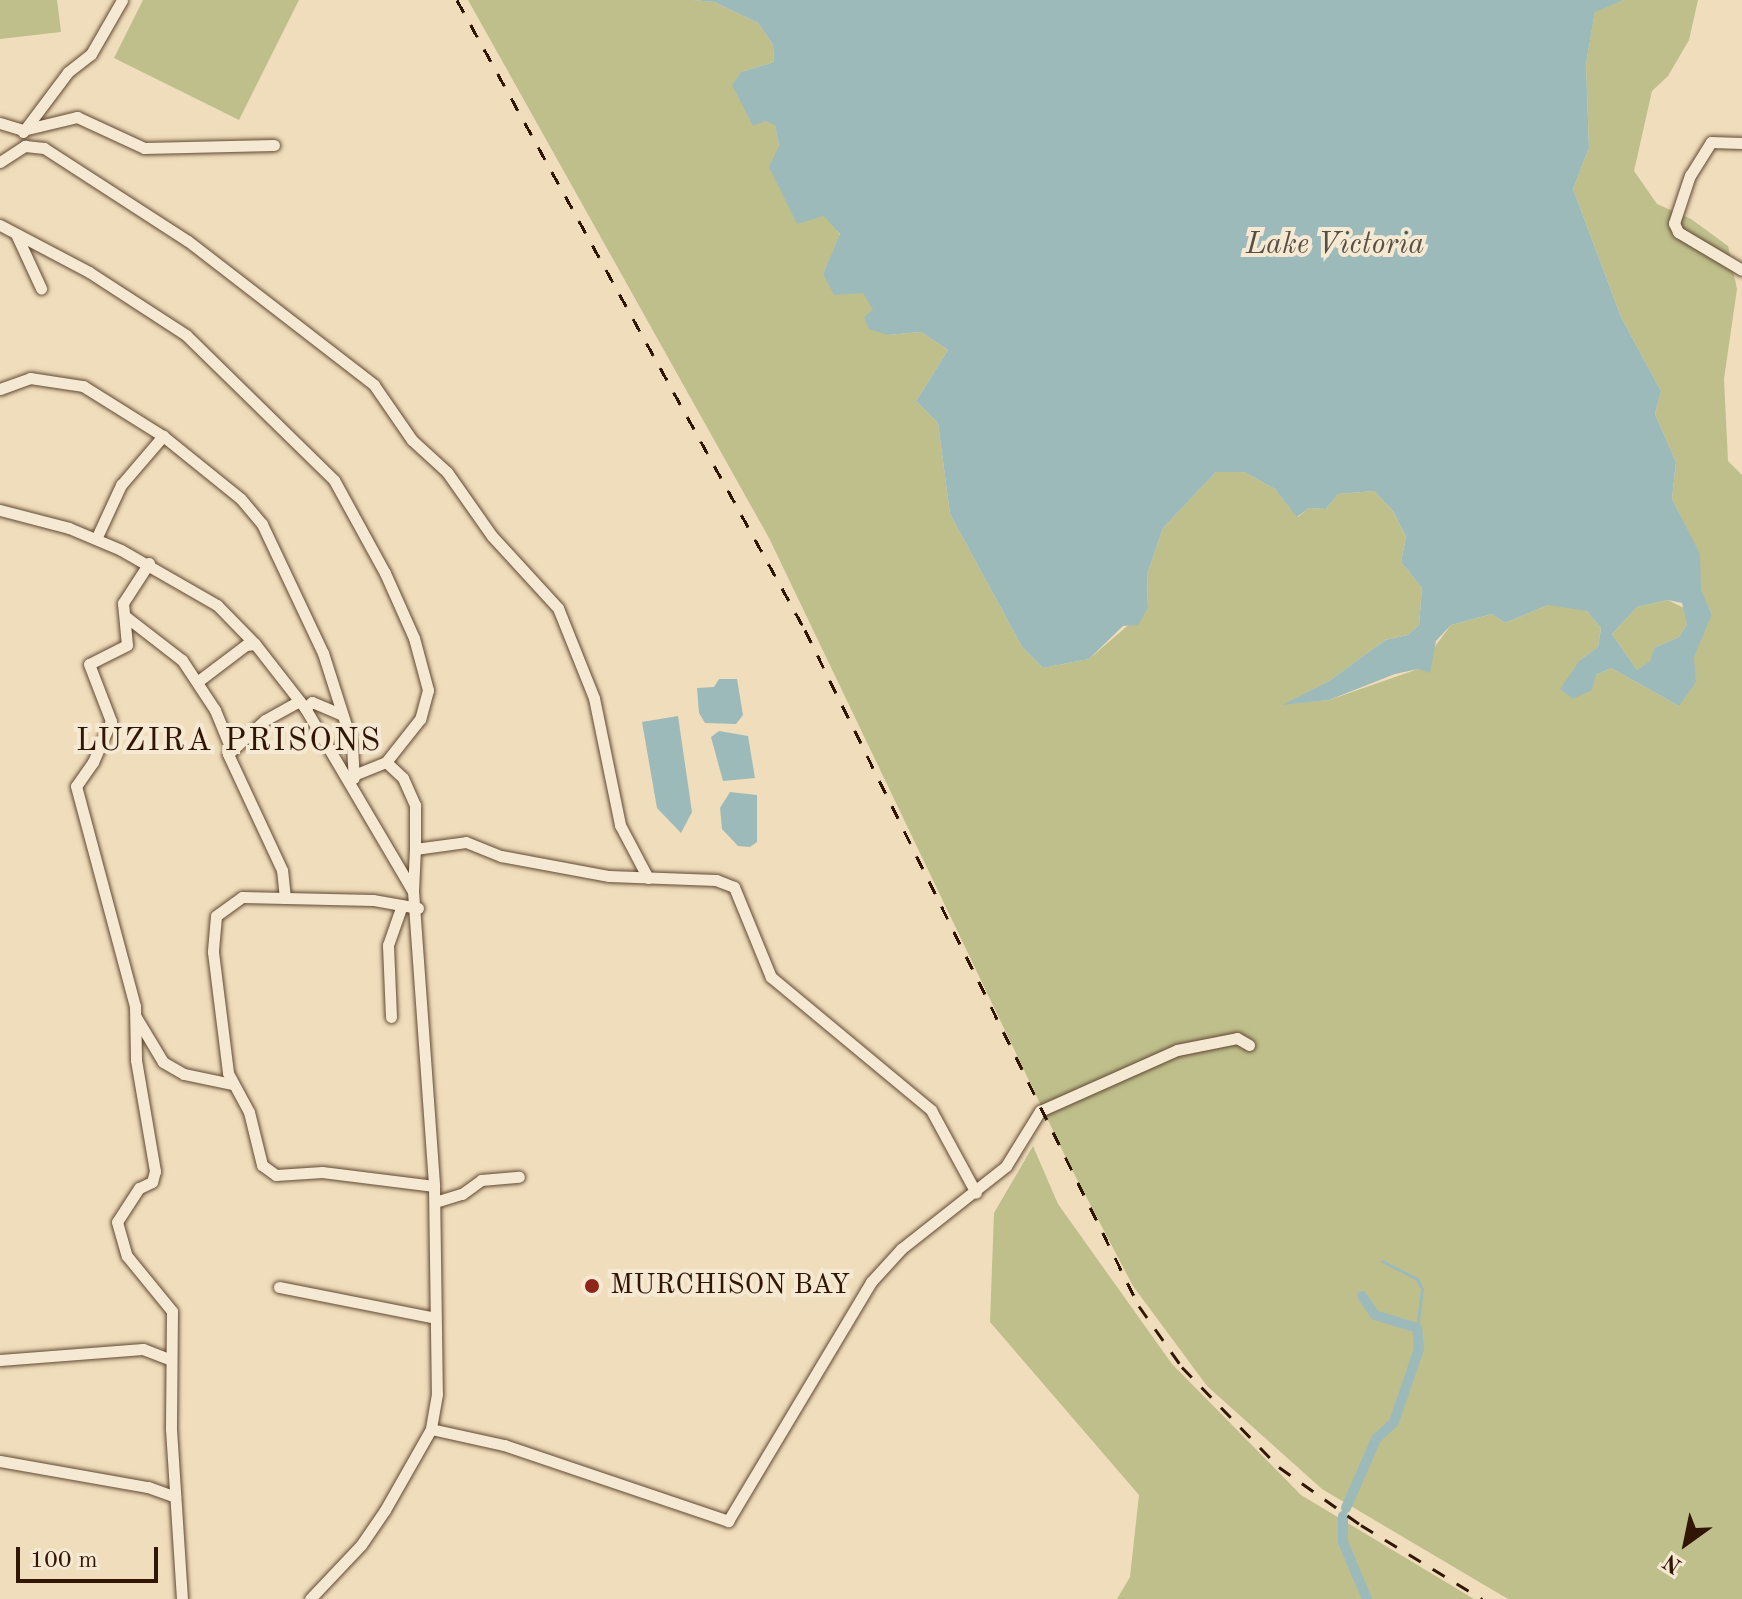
<!DOCTYPE html>
<html>
<head>
<meta charset="utf-8">
<style>
  body { margin:0 }
  #map { position:relative; width:1742px; height:1599px; overflow:hidden; background:#efddbb; font-family:"Old Standard TT",serif }
  div>[style] { position:absolute }
  [style*='--x'] { left:calc(var(--x)*1px); top:calc(var(--y)*1px); width:calc(var(--w)*1px); rotate:calc(var(--a)*1deg) }
  .green>* { inset:0; background:#bfbf8c }
  .water>* { inset:0; background:#9dbaba }
  .stream>* { height:3px; margin:-1.5px; padding:0 1.5px; transform-origin:1.5px; border-radius:1.5px; background:#9dbaba }
  .canal>* { height:10px; margin:-5px; padding:0 5px; transform-origin:5px; border-radius:5px; background:#9dbaba }
  .roads { filter:drop-shadow(0 0 2px #614832) drop-shadow(0 0 2px #614832) }
  .minor>* { height:11px; margin:-5.5px; padding:0 5.5px; transform-origin:5.5px; border-radius:5.5px; background:#f5e9d3 }
  .rail>* { height:3px; margin-top:-1.5px; transform-origin:0; background:repeating-linear-gradient(90deg,#321605 0 14px,transparent 0 28px) }
  .dots>* { width:22px; height:22px; translate:-50% -50%; box-sizing:border-box; border:4px solid #f5e9d3; border-radius:50% }
  span { translate:-50% -50%; white-space:nowrap; text-align:center; line-height:1.15; -webkit-text-stroke:8px #f5e9d3; paint-order:stroke }
  .poi-label { font-size:28px; color:#321605 }
  .left { translate:0 -50%; text-align:left }
  .water-label { font-size:30px; color:#574f44; font-style:italic }
  .quarter-label { font-size:32px; color:#321605; letter-spacing:2px }
  .north { position:absolute; left:1646px; top:1503px; width:80px; height:80px; -webkit-text-stroke:6px #f5e9d3; paint-order:stroke; rotate:213deg; font-size:22px; font-weight:700; line-height:32px; text-align:center; color:#321605 }
  .north::after { content:''; display:block; margin:auto; width:28px; height:36px; background:#321605; clip-path:polygon(50% 0,100% 100%,50% 72%,0 100%) }
  .scale { position:absolute; left:16px; top:1547px; width:142px; height:36px; box-sizing:border-box; border:4px solid #321605; border-top:0; padding-left:10px; font-size:24px; line-height:28px; white-space:nowrap; color:#321605; -webkit-text-stroke:6px #f5e9d3; paint-order:stroke }
</style>
</head>
<body>
<div id="map">
  <div class="green">
    <i style="clip-path:polygon(0 0,57px 0,61px 32px,0 39px)"></i>
    <i style="clip-path:polygon(143px 0,299px 0,239px 120px,114px 58px)"></i>
    <i style="clip-path:polygon(468px 0,693px 0,714px 2px,758px 23px,773px 45px,774px 62px,741px 72px,765px 121px,775px 124px,779px 146px,840px 235px,823px 274px,863px 292px,888px 335px,921px 332px,948px 350px,916px 401px,938px 423px,950px 514px,1022px 647px,1043px 668px,1089px 659px,1148px 608px,1147px 575px,1163px 528px,1216px 472px,1244px 472px,1275px 489px,1298px 517px,1309px 508px,1326px 509px,1338px 494px,1374px 491px,1393px 511px,1406px 537px,1401px 562px,1422px 588px,1419px 625px,1408px 635px,1385px 640px,1329px 681px,1285px 704px,1329px 700px,1418px 669px,1451px 625px,1492px 614px,1505px 623px,1548px 605px,1568px 605px,1587px 611px,1601px 628px,1598px 647px,1580px 660px,1596px 675px,1611px 668px,1679px 706px,1703px 625px,1712px 614px,1700px 590px,1699px 554px,1672px 499px,1676px 462px,1655px 414px,1661px 391px,1621px 317px,1573px 189px,1589px 148px,1586px 64px,1595px 11px,1624px 0,1698px 0,1689px 40px,1668px 76px,1652px 91px,1634px 171px,1657px 204px,1691px 219px,1728px 246px,1737px 289px,1724px 379px,1728px 461px,1742px 475px,1742px 1599px,1508px 1599px,1322px 1489px,1207px 1386px,1133px 1286px,1069px 1164px,769px 538px)"></i>
    <i style="clip-path:polygon(1668px 600px,1688px 610px,1687px 624px,1679px 637px,1654px 648px,1651px 661px,1637px 670px,1612px 634px,1637px 607px)"></i>
    <i style="clip-path:polygon(1033px 1146px,1058px 1204px,1172px 1364px,1301px 1495px,1474px 1599px,1117px 1599px,1130px 1577px,1139px 1495px,990px 1322px,994px 1213px)"></i>
  </div>
  <div class="water">
    <i style="clip-path:polygon(evenodd,693px 0,1624px 0,1595px 12px,1586px 64px,1589px 148px,1573px 189px,1621px 317px,1661px 391px,1655px 414px,1676px 462px,1672px 499px,1700px 554px,1701px 590px,1712px 614px,1694px 657px,1696px 682px,1679px 706px,1611px 668px,1596px 675px,1592px 690px,1573px 699px,1560px 689px,1580px 660px,1598px 647px,1601px 628px,1587px 611px,1548px 605px,1505px 623px,1492px 614px,1451px 625px,1436px 641px,1430px 673px,1418px 669px,1395px 674px,1329px 700px,1282px 705px,1329px 681px,1385px 640px,1408px 635px,1419px 625px,1422px 588px,1401px 562px,1406px 537px,1393px 511px,1374px 491px,1338px 494px,1326px 509px,1309px 508px,1297px 517px,1275px 489px,1244px 472px,1216px 472px,1163px 528px,1147px 575px,1148px 608px,1138px 625px,1123px 626px,1089px 659px,1043px 668px,1022px 647px,950px 514px,938px 423px,916px 401px,948px 350px,921px 332px,888px 335px,869px 329px,864px 317px,873px 310px,863px 293px,834px 295px,823px 274px,840px 234px,824px 216px,797px 224px,769px 167px,779px 146px,775px 125px,765px 121px,753px 126px,732px 85px,741px 72px,774px 62px,773px 45px,758px 23px,714px 2px,693px 0,1668px 600px,1682px 603px,1687px 624px,1679px 637px,1654px 648px,1650px 661px,1637px 670px,1612px 634px,1637px 607px,1668px 600px)"></i>
    <i style="clip-path:polygon(719px 679px,737px 679px,743px 715px,736px 724px,705px 723px,699px 713px,697px 688px,714px 687px)"></i>
    <i style="clip-path:polygon(678px 716px,692px 812px,681px 833px,657px 808px,642px 722px)"></i>
    <i style="clip-path:polygon(719px 731px,748px 736px,755px 778px,723px 781px,711px 737px)"></i>
    <i style="clip-path:polygon(730px 792px,757px 795px,757px 842px,750px 847px,738px 846px,722px 829px,720px 808px)"></i>
  </div>
  <div class="stream">
    <i style="--x:1382;--y:1261;--w:39;--a:27"></i>
    <i style="--x:1417;--y:1279;--w:11;--a:63"></i>
    <i style="--x:1422;--y:1289;--w:39;--a:97"></i>
  </div>
  <div class="canal">
    <i style="--x:1346;--y:1508;--w:75;--a:-66.5"></i>
    <i style="--x:1376;--y:1439;--w:25;--a:-43"></i>
    <i style="--x:1394;--y:1422;--w:77;--a:-71.1"></i>
    <i style="--x:1419;--y:1349;--w:21;--a:-95"></i>
    <i style="--x:1417;--y:1328;--w:44;--a:-162.8"></i>
    <i style="--x:1375;--y:1315;--w:23;--a:-124"></i>
    <i style="--x:1343;--y:1516;--w:26;--a:90"></i>
    <i style="--x:1343;--y:1542;--w:62;--a:67.2"></i>
  </div>
  <div class="roads">
    <div class="minor">
      <i style="--x:0;--y:123;--w:24;--a:17"></i>
      <i style="--x:23;--y:130;--w:56;--a:-13.5"></i>
      <i style="--x:77;--y:117;--w:74;--a:24.8"></i>
      <i style="--x:144;--y:148;--w:130;--a:-1.3"></i>
      <i style="--x:23;--y:132;--w:75;--a:-53.1"></i>
      <i style="--x:68;--y:72;--w:29;--a:-38"></i>
      <i style="--x:91;--y:54;--w:62;--a:-60.1"></i>
      <i style="--x:1742;--y:143;--w:31;--a:-178"></i>
      <i style="--x:1711;--y:142;--w:39;--a:122"></i>
      <i style="--x:1690;--y:175;--w:51;--a:108.4"></i>
      <i style="--x:1674;--y:223;--w:10;--a:66"></i>
      <i style="--x:1678;--y:232;--w:74;--a:30.7"></i>
      <i style="--x:0;--y:162;--w:30;--a:-33"></i>
      <i style="--x:25;--y:146;--w:19;--a:6"></i>
      <i style="--x:44;--y:148;--w:171;--a:32.9"></i>
      <i style="--x:188;--y:241;--w:235;--a:37.7"></i>
      <i style="--x:374;--y:385;--w:67;--a:55.4"></i>
      <i style="--x:412;--y:440;--w:47;--a:42.4"></i>
      <i style="--x:447;--y:472;--w:78;--a:54.9"></i>
      <i style="--x:492;--y:536;--w:98;--a:47.5"></i>
      <i style="--x:558;--y:608;--w:97;--a:68.2"></i>
      <i style="--x:594;--y:698;--w:130;--a:78.4"></i>
      <i style="--x:620;--y:825;--w:60;--a:62.2"></i>
      <i style="--x:0;--y:225;--w:101;--a:27.8"></i>
      <i style="--x:89;--y:272;--w:116;--a:33"></i>
      <i style="--x:186;--y:335;--w:207;--a:44.4"></i>
      <i style="--x:334;--y:480;--w:106;--a:61.3"></i>
      <i style="--x:385;--y:573;--w:71;--a:66"></i>
      <i style="--x:414;--y:638;--w:54;--a:74.9"></i>
      <i style="--x:428;--y:690;--w:30;--a:105"></i>
      <i style="--x:420;--y:719;--w:55;--a:128.3"></i>
      <i style="--x:386;--y:762;--w:32;--a:158"></i>
      <i style="--x:16;--y:234;--w:60;--a:65.2"></i>
      <i style="--x:0;--y:389;--w:32;--a:-20"></i>
      <i style="--x:30;--y:378;--w:54;--a:8.6"></i>
      <i style="--x:83;--y:386;--w:94;--a:32"></i>
      <i style="--x:163;--y:436;--w:100;--a:38.9"></i>
      <i style="--x:241;--y:499;--w:33;--a:50"></i>
      <i style="--x:262;--y:524;--w:143;--a:64.7"></i>
      <i style="--x:323;--y:653;--w:96;--a:72.3"></i>
      <i style="--x:352;--y:744;--w:34;--a:87"></i>
      <i style="--x:0;--y:510;--w:71;--a:14.6"></i>
      <i style="--x:69;--y:528;--w:56;--a:22.9"></i>
      <i style="--x:121;--y:550;--w:111;--a:29.8"></i>
      <i style="--x:217;--y:605;--w:54;--a:45.7"></i>
      <i style="--x:255;--y:644;--w:81;--a:52"></i>
      <i style="--x:305;--y:708;--w:212;--a:59.5"></i>
      <i style="--x:413;--y:891;--w:296;--a:85.9"></i>
      <i style="--x:434;--y:1186;--w:208;--a:89.2"></i>
      <i style="--x:437;--y:1394;--w:36;--a:100"></i>
      <i style="--x:431;--y:1429;--w:93;--a:119.6"></i>
      <i style="--x:385;--y:1510;--w:42;--a:124.4"></i>
      <i style="--x:361;--y:1545;--w:74;--a:133.4"></i>
      <i style="--x:96;--y:539;--w:60;--a:-65.2"></i>
      <i style="--x:121;--y:485;--w:65;--a:-49.4"></i>
      <i style="--x:149;--y:563;--w:48;--a:123"></i>
      <i style="--x:123;--y:603;--w:42;--a:84.6"></i>
      <i style="--x:127;--y:645;--w:42;--a:153.4"></i>
      <i style="--x:89;--y:664;--w:61;--a:68.9"></i>
      <i style="--x:111;--y:721;--w:45;--a:113.7"></i>
      <i style="--x:93;--y:762;--w:29;--a:125"></i>
      <i style="--x:76;--y:786;--w:228;--a:75"></i>
      <i style="--x:135;--y:1006;--w:54;--a:88.9"></i>
      <i style="--x:136;--y:1060;--w:113;--a:80.3"></i>
      <i style="--x:155;--y:1171;--w:11;--a:105"></i>
      <i style="--x:152;--y:1182;--w:14;--a:155"></i>
      <i style="--x:139;--y:1188;--w:40;--a:122.9"></i>
      <i style="--x:117;--y:1222;--w:35;--a:74"></i>
      <i style="--x:127;--y:1256;--w:71;--a:50.7"></i>
      <i style="--x:172;--y:1311;--w:118;--a:90.5"></i>
      <i style="--x:171;--y:1429;--w:170;--a:86.3"></i>
      <i style="--x:125;--y:616;--w:72;--a:37.7"></i>
      <i style="--x:182;--y:660;--w:60;--a:56.6"></i>
      <i style="--x:215;--y:710;--w:42;--a:67.7"></i>
      <i style="--x:197;--y:682;--w:61;--a:-37.1"></i>
      <i style="--x:246;--y:645;--w:9;--a:-6"></i>
      <i style="--x:305;--y:708;--w:9;--a:-41"></i>
      <i style="--x:312;--y:702;--w:33;--a:23"></i>
      <i style="--x:386;--y:762;--w:23;--a:43"></i>
      <i style="--x:403;--y:778;--w:30;--a:66"></i>
      <i style="--x:415;--y:805;--w:44;--a:90"></i>
      <i style="--x:413;--y:891;--w:42;--a:-87.3"></i>
      <i style="--x:415;--y:849;--w:51;--a:-7.8"></i>
      <i style="--x:466;--y:842;--w:38;--a:22"></i>
      <i style="--x:501;--y:856;--w:110;--a:10.5"></i>
      <i style="--x:609;--y:876;--w:107;--a:2.1"></i>
      <i style="--x:716;--y:880;--w:19;--a:21"></i>
      <i style="--x:734;--y:887;--w:97;--a:67.7"></i>
      <i style="--x:771;--y:977;--w:208;--a:39.7"></i>
      <i style="--x:931;--y:1110;--w:94;--a:61.5"></i>
      <i style="--x:285;--y:898;--w:28;--a:-96"></i>
      <i style="--x:282;--y:870;--w:128;--a:-115"></i>
      <i style="--x:228;--y:754;--w:50;--a:-42.6"></i>
      <i style="--x:265;--y:720;--w:39;--a:-29"></i>
      <i style="--x:418;--y:908;--w:46;--a:-169.9"></i>
      <i style="--x:373;--y:900;--w:131;--a:-178.7"></i>
      <i style="--x:242;--y:897;--w:32;--a:144"></i>
      <i style="--x:216;--y:916;--w:36;--a:95"></i>
      <i style="--x:213;--y:952;--w:122;--a:82.9"></i>
      <i style="--x:228;--y:1073;--w:44;--a:61.7"></i>
      <i style="--x:249;--y:1112;--w:55;--a:76.2"></i>
      <i style="--x:262;--y:1165;--w:17;--a:36"></i>
      <i style="--x:276;--y:1175;--w:46;--a:-3.7"></i>
      <i style="--x:322;--y:1172;--w:113;--a:7.1"></i>
      <i style="--x:136;--y:1017;--w:52;--a:59"></i>
      <i style="--x:163;--y:1062;--w:24;--a:30"></i>
      <i style="--x:184;--y:1074;--w:49;--a:11.8"></i>
      <i style="--x:391;--y:1017;--w:72;--a:-92.4"></i>
      <i style="--x:388;--y:945;--w:42;--a:-70.7"></i>
      <i style="--x:435;--y:1202;--w:28;--a:-17"></i>
      <i style="--x:462;--y:1194;--w:24;--a:-36"></i>
      <i style="--x:481;--y:1180;--w:38;--a:-5"></i>
      <i style="--x:279;--y:1287;--w:159;--a:11.2"></i>
      <i style="--x:0;--y:1360;--w:143;--a:-4.4"></i>
      <i style="--x:143;--y:1349;--w:28;--a:21"></i>
      <i style="--x:431;--y:1429;--w:75;--a:12.4"></i>
      <i style="--x:504;--y:1445;--w:237;--a:18.7"></i>
      <i style="--x:728;--y:1521;--w:279;--a:-59.1"></i>
      <i style="--x:871;--y:1282;--w:45;--a:-47.7"></i>
      <i style="--x:901;--y:1249;--w:134;--a:-38.3"></i>
      <i style="--x:1006;--y:1166;--w:65;--a:-58.3"></i>
      <i style="--x:1040;--y:1111;--w:150;--a:-24"></i>
      <i style="--x:1177;--y:1050;--w:61;--a:-11.3"></i>
      <i style="--x:1237;--y:1038;--w:14;--a:30"></i>
      <i style="--x:0;--y:1461;--w:150;--a:10"></i>
      <i style="--x:148;--y:1487;--w:29;--a:20"></i>
    </div>
  </div>
  <div class="rail">
    <i style="--x:457;--y:0;--w:720;--a:61.08"></i>
    <i style="--x:805;--y:630;--w:754;--a:63.71"></i>
    <i style="--x:1139;--y:1306;--w:75;--a:54.8"></i>
    <i style="--x:1182;--y:1367;--w:139;--a:45.9"></i>
    <i style="--x:1279;--y:1467;--w:100;--a:35.3"></i>
    <i style="--x:1361;--y:1525;--w:142;--a:31.4"></i>
  </div>
  <div class="dots">
    <i style="left:592px;top:1286px;background:#8f2418"></i>
  </div>
  <div class="poi-label">
    <span class="left" style="left:610px;top:1286px">MURCHISON BAY</span>
  </div>
  <div class="water-label">
    <span style="left:1335px;top:245px">Lake Victoria</span>
  </div>
  <div class="quarter-label">
    <span style="left:229px;top:742px">LUZIRA PRISONS</span>
  </div>
  <div class="north">N</div>
  <div class="scale">100 m</div>
</div>
</body>
</html>
